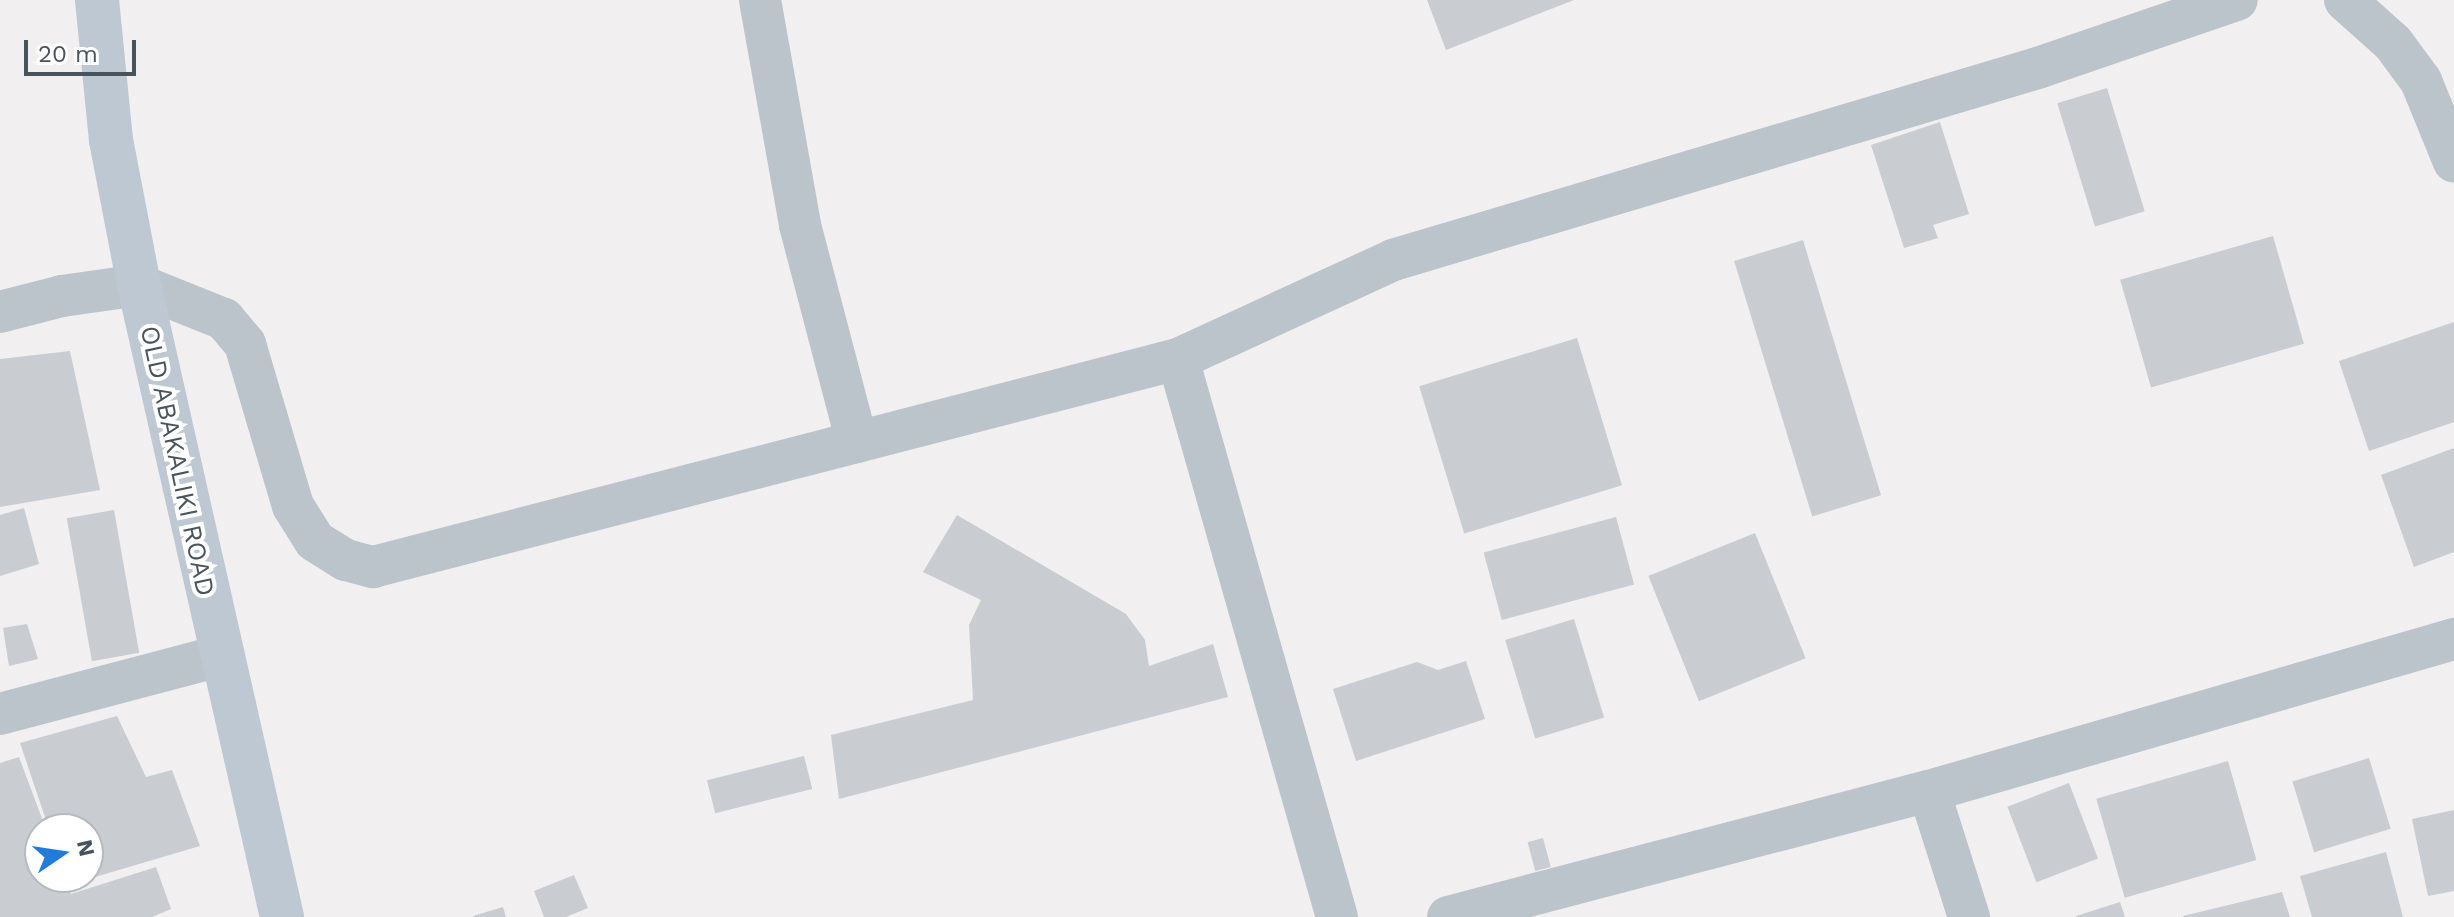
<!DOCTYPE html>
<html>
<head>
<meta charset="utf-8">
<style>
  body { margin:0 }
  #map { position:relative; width:2454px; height:917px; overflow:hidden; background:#f1efef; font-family:"Work Sans",sans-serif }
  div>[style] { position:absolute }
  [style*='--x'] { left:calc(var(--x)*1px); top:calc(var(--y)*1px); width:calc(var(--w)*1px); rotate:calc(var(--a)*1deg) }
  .building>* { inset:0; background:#c9ccd1; transform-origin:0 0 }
  .street>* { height:42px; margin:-21px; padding:0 21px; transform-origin:21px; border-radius:21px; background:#bbc4cb }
  .secondary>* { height:44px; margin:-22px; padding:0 22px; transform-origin:22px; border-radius:22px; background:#bdc8d2 }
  span { translate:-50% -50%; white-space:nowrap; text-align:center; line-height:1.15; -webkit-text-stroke:8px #fff; paint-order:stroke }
  .street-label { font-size:26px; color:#48535c }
  .north { position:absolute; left:24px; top:813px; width:80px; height:80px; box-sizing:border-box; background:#fff; border:2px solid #b6babe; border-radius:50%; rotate:77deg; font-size:22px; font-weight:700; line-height:32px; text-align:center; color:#48535c }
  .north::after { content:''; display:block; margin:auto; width:28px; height:36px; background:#207bda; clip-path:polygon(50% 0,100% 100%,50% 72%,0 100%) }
  .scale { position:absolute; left:24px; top:40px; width:112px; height:36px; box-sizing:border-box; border:4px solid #48535c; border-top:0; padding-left:10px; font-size:24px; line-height:28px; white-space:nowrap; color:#48535c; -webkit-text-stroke:6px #fff; paint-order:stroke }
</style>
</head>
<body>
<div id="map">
  <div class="building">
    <i style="clip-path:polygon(1427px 0,1574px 0,1446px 50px)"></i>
    <i style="left:2107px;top:88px;width:129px;height:52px;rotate:73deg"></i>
    <i style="clip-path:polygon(1940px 122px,1969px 214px,1933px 225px,1938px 238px,1904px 248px,1871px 145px)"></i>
    <i style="left:2273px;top:236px;width:112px;height:159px;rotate:74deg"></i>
    <i style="left:1803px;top:240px;width:267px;height:72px;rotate:73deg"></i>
    <i style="clip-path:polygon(2454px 322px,2454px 422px,2369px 451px,2339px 361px)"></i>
    <i style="left:1577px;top:338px;width:154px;height:165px;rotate:73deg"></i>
    <i style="clip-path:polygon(70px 351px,100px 490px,0 507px,0 359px)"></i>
    <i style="clip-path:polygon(2454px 448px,2454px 552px,2414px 567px,2381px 475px)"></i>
    <i style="clip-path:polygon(24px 508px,39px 564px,0 576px,0 515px)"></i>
    <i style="left:114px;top:510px;width:145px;height:48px;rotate:80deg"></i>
    <i style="clip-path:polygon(957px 515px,1126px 614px,1145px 640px,1149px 666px,1213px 644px,1228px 697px,839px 799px,831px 735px,973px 700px,969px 625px,981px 600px,923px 572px)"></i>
    <i style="left:1616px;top:517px;width:70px;height:137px;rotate:75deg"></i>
    <i style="left:1755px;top:533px;width:135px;height:115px;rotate:68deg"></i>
    <i style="left:1574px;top:619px;width:103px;height:72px;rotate:73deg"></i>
    <i style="clip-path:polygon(27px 624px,38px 659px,9px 666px,3px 628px)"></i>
    <i style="clip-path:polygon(1466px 661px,1485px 719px,1356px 761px,1333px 689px,1417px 662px,1438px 670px)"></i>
    <i style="clip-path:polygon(117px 716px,146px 777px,172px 770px,200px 846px,68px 885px,71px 894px,156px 867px,171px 909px,152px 917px,0 917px,0 763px,19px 757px,46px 829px,40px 829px,40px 877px,88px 877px,88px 829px,49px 829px,20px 743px)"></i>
    <i style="left:804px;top:756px;width:34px;height:100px;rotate:76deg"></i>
    <i style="left:2369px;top:758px;width:74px;height:80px;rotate:73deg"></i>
    <i style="left:2228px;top:761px;width:103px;height:137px;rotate:74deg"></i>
    <i style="left:2069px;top:783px;width:81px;height:66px;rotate:69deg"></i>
    <i style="clip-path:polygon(2454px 810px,2454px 891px,2428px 896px,2412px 819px)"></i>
    <i style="left:1543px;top:838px;width:30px;height:16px;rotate:75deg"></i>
    <i style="clip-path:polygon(2386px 852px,2403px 917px,2312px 917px,2300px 876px)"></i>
    <i style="clip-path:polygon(574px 875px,588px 908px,566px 917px,544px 917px,534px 891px)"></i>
    <i style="clip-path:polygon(2282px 892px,2290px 917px,2183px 917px,2183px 916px)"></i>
    <i style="clip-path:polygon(2120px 902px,2125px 917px,2076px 917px,2076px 916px)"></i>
    <i style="clip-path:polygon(503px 907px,506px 917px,473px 917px,473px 916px)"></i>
  </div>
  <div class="street">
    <i style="--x:760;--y:0;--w:229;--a:79.9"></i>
    <i style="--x:800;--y:225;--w:224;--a:75.3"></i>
    <i style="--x:857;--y:442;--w:332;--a:-14.5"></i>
    <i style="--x:1178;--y:359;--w:237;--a:-24.7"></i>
    <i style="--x:1393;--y:260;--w:673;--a:-16.58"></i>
    <i style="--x:2038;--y:68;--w:210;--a:-18.9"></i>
    <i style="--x:2345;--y:0;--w:64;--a:41.9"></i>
    <i style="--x:2393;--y:43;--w:47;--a:53.6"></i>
    <i style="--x:2421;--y:81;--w:87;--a:67.8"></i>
    <i style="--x:0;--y:312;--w:64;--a:-14.5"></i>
    <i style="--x:62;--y:296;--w:78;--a:-8.1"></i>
    <i style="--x:139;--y:285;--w:92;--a:21.8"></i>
    <i style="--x:224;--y:319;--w:33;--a:50"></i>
    <i style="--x:245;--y:344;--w:169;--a:73.5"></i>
    <i style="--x:293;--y:506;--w:41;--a:57.8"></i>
    <i style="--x:315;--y:541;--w:36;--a:32"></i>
    <i style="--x:346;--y:560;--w:28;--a:15"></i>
    <i style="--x:373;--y:567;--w:500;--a:-14.5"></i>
    <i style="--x:1178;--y:359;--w:580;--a:74.1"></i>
    <i style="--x:0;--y:714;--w:227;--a:-14.8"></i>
    <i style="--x:1929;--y:791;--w:132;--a:72.4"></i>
    <i style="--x:1448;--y:917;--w:497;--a:-14.7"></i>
    <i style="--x:1929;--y:791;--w:547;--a:-16.15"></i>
  </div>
  <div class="secondary">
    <i style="--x:97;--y:0;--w:141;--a:84.3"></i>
    <i style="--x:111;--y:140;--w:148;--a:79.1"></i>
    <i style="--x:139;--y:285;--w:648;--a:77.25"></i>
  </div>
  <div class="street-label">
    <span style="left:177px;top:461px;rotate:78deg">OLD ABAKALIKI ROAD</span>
  </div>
  <div class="north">N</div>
  <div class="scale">20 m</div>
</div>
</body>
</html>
